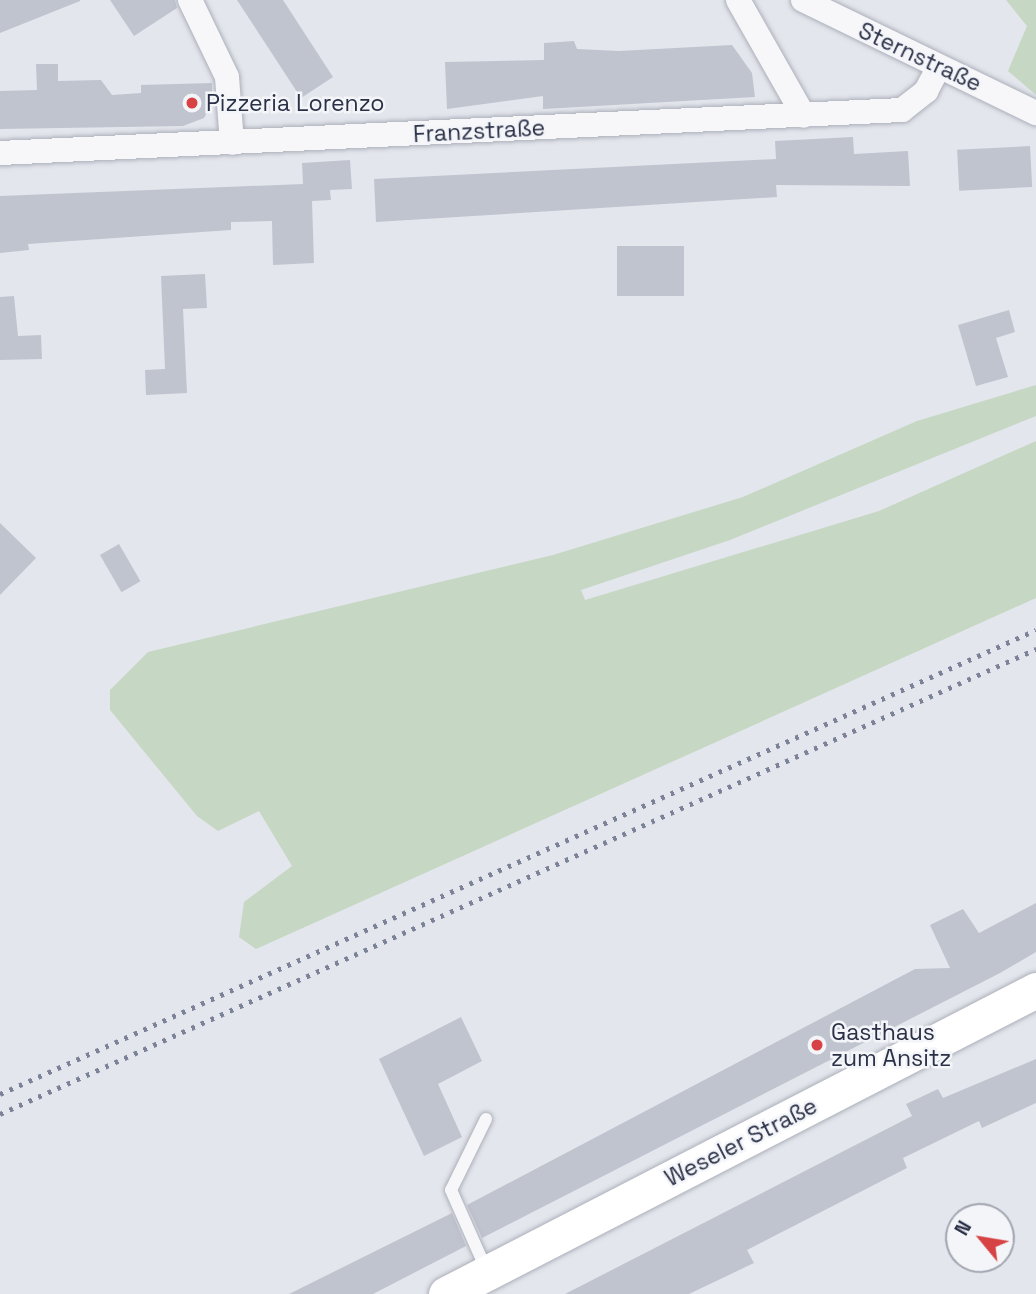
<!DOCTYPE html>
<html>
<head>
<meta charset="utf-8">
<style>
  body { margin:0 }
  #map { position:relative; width:1036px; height:1294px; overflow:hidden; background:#e3e6ec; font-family:"Space Grotesk",sans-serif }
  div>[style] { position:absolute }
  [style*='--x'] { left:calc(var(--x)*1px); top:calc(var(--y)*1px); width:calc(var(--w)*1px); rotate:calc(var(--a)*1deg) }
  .green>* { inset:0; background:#c6d7c4 }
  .building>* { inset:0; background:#c0c4cf; transform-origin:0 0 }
  .roads { filter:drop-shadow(0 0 2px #acafba) drop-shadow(0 0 2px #acafba) }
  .service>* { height:12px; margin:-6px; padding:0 6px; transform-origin:6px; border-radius:6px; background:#f7f7fa }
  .minor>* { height:24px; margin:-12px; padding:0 12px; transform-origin:12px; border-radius:12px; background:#f7f7fa }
  .secondary>* { height:35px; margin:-17.5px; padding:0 17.5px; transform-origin:17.5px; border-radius:17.5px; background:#fff }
  .rail>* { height:5px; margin-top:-2.5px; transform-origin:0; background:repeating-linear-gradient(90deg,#7c8297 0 3.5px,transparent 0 10.5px) }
  .dots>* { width:19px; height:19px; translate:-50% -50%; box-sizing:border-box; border:4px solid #f3f5f9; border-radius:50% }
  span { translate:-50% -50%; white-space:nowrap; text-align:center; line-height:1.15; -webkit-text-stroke:5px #f3f5f9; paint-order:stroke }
  .street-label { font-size:23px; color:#2a3046 }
  .poi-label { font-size:23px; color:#2a3046 }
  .left { translate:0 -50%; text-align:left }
  .north { position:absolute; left:945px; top:1203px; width:70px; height:70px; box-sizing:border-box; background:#f3f5f9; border:2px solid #a3a6b1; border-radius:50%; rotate:300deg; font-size:19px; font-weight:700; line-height:28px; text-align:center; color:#2a3046 }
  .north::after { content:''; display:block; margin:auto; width:24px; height:32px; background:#d74244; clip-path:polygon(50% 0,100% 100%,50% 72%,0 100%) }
</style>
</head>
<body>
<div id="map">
  <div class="green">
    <i style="clip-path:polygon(1006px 0,1036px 0,1036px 95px,1008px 71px,1027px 26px)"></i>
    <i style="clip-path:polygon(1036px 385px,1036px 416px,730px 540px,581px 590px,585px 600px,879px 511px,1036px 441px,1036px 598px,256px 949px,239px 937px,244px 902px,292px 866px,259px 811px,218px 831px,197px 816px,110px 710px,110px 690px,148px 652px,553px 555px,743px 497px,917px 421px)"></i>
  </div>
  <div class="building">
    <i style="clip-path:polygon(0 0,80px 0,80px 1px,0 33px)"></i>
    <i style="clip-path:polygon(110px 0,175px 0,177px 8px,134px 36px)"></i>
    <i style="clip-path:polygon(237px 0,283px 0,333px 77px,301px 98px)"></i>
    <i style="clip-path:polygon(574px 41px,577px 49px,619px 51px,732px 45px,752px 73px,755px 97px,543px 109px,543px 96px,447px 109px,445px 62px,544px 60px,544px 43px)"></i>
    <i style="clip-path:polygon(36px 64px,58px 64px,58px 81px,101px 80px,112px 95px,141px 93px,141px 85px,212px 83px,212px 104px,204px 118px,183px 126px,0 129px,0 91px,37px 90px)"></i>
    <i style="clip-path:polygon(853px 137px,854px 154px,908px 151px,910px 186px,776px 185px,777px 197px,376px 222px,374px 179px,776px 159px,775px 141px)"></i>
    <i style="left:1030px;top:146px;width:41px;height:73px;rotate:87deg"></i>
    <i style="clip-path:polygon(350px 160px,352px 189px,330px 190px,331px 200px,312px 201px,314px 263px,273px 265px,272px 221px,231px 222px,231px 230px,28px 244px,29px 250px,0 253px,0 196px,303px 184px,302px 163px)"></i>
    <i style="left:684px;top:246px;width:50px;height:67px;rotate:90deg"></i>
    <i style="clip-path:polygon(205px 274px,207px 308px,183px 309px,187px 393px,146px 395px,145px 370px,165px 369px,161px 276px)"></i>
    <i style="clip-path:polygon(14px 296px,18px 336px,41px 335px,42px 359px,0 360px,0 297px)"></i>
    <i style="clip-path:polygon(1009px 310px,1015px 332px,996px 338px,1008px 377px,976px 386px,958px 325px)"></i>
    <i style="clip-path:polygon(0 523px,36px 558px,0 595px)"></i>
    <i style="left:119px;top:544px;width:43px;height:22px;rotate:60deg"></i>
    <i style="clip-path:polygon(1036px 903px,1036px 952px,1000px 973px,482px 1238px,467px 1205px,915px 969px,950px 968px,930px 925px,963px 909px,979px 933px)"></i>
    <i style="clip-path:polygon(461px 1017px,482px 1061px,438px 1084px,462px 1137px,424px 1156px,379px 1059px)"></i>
    <i style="clip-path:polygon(1036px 1059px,1036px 1103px,982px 1128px,979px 1121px,903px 1158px,907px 1168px,747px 1250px,754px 1263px,689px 1294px,565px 1294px,912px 1116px,906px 1104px,938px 1089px,943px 1098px)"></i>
    <i style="clip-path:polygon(452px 1213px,466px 1246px,373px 1294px,289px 1294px)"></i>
  </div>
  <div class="roads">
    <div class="service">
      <i style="--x:486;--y:1119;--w:79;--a:116.2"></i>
      <i style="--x:451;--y:1190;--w:86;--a:66.1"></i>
    </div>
    <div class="minor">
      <i style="--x:190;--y:0;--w:85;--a:64.3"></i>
      <i style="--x:227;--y:77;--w:66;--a:85.7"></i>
      <i style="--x:738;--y:0;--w:133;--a:60.4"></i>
      <i style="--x:803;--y:0;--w:259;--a:25.9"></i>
      <i style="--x:0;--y:153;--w:903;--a:-2.73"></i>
      <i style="--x:902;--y:110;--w:31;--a:-38"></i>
      <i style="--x:926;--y:91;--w:26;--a:-62"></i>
    </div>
    <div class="secondary">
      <i style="--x:446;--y:1294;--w:664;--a:-27.26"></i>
    </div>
  </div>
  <div class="rail">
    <i style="--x:0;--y:1094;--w:1135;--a:-24.13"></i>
    <i style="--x:0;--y:1114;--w:1136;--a:-24.17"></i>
  </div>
  <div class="dots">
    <i style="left:192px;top:103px;background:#d74244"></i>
    <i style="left:817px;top:1045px;background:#d74244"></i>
  </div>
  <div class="street-label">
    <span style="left:920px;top:57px;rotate:25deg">Sternstraße</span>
    <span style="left:479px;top:131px;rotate:-3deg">Franzstraße</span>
    <span style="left:741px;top:1142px;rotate:-27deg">Weseler Straße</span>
  </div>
  <div class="poi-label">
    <span class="left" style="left:206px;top:103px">Pizzeria Lorenzo</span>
    <span class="left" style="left:831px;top:1045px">Gasthaus<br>zum Ansitz</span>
  </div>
  <div class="north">N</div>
</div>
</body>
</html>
